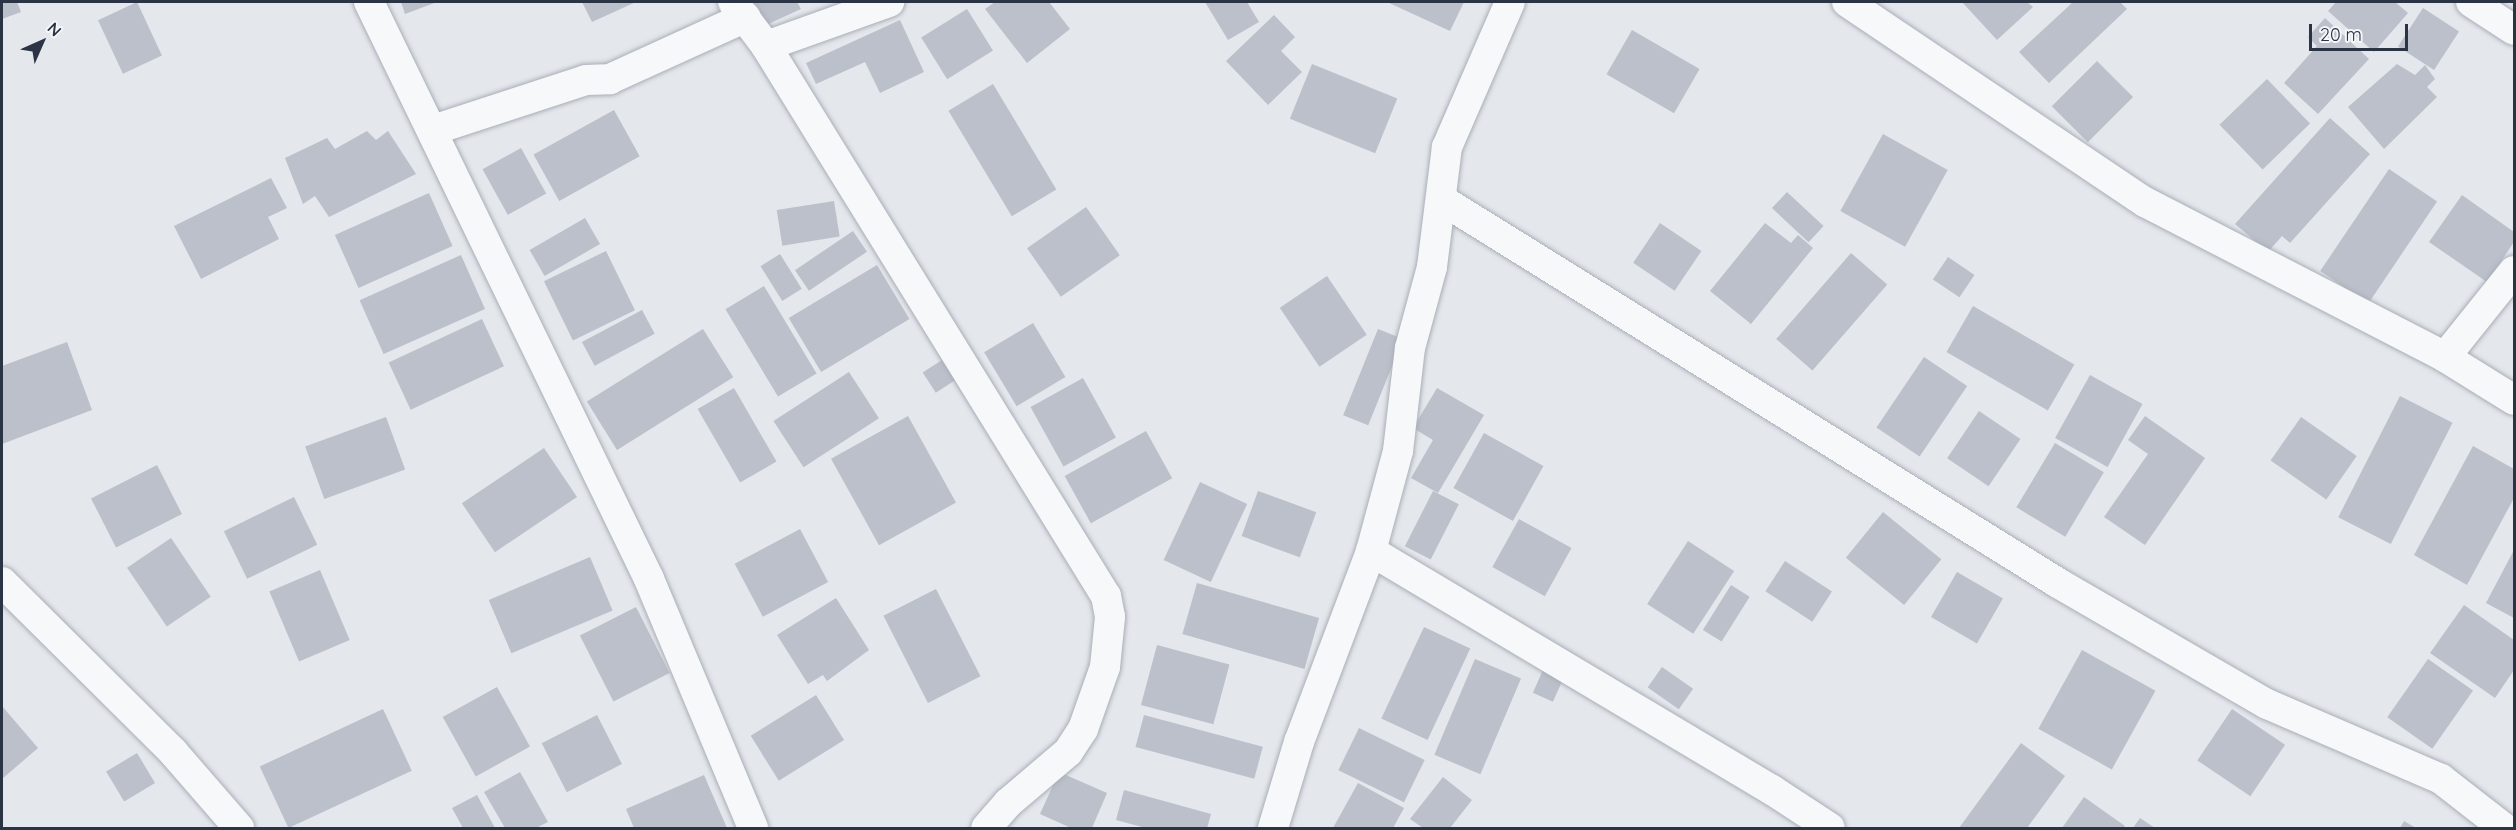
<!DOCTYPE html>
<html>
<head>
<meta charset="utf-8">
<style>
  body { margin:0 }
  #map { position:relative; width:2516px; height:830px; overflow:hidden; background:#e4e7ec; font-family:Quicksand,sans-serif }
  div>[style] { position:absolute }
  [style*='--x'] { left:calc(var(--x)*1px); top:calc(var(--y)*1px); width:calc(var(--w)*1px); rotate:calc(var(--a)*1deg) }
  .building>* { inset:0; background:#bbc0ca; transform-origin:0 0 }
  .roads { filter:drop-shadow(0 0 2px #a9aeb7) drop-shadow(0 0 2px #a9aeb7) }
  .street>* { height:30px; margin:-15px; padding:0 15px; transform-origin:15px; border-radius:15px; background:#f7f8fa }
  span { translate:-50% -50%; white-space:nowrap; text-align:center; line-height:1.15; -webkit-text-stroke:4.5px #f4f6f9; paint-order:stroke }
  .frame { position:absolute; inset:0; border:3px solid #2b3445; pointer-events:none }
  .north { position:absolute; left:12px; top:12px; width:60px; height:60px; -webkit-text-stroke:4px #f4f6f9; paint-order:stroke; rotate:45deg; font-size:16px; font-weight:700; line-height:24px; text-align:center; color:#2b3445 }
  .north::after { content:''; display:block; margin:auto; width:21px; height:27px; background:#2b3445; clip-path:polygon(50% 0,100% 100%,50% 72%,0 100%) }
  .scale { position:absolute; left:2309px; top:24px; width:99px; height:27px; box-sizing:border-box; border:3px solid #2b3445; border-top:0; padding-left:8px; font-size:18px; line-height:21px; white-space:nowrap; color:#2b3445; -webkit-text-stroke:4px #f4f6f9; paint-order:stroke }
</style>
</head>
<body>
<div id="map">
  <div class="building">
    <i style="clip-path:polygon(2px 2px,17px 2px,21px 12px,2px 19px)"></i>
    <i style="left:137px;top:2px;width:59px;height:43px;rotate:65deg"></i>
    <i style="clip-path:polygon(401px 2px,437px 2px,405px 14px)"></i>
    <i style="clip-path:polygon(582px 2px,636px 2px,592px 22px)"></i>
    <i style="clip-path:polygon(754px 2px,797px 2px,801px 9px,766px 25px)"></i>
    <i style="clip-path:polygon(995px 2px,1049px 2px,1070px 29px,1027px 63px,985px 9px)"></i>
    <i style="clip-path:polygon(1205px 2px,1247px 2px,1259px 22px,1228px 40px)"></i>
    <i style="clip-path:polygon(1387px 2px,1464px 2px,1450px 31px)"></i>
    <i style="clip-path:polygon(1962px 2px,2027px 2px,2033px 7px,1997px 40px)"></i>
    <i style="clip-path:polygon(2073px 2px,2120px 2px,2127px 9px,2049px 83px,2019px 52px)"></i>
    <i style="clip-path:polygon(2336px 2px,2395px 2px,2408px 13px,2374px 52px,2328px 11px)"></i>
    <i style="left:2423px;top:8px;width:43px;height:46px;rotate:33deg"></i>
    <i style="left:967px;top:9px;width:49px;height:54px;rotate:58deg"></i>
    <i style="clip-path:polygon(1274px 15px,1295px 37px,1281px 51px,1302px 72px,1268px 105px,1226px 61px)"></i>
    <i style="clip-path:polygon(2325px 18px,2369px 59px,2318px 114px,2284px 83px,2317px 46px,2308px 37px)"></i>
    <i style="clip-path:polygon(900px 20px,924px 72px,880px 93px,865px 62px,816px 84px,806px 63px)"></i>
    <i style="left:1632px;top:30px;width:78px;height:51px;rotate:30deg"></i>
    <i style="left:2097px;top:61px;width:51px;height:64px;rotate:45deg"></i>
    <i style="left:1312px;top:64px;width:92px;height:59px;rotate:22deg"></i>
    <i style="clip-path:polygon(2397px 64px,2415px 75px,2425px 65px,2435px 79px,2427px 87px,2437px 97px,2384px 149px,2348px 107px)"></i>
    <i style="left:2267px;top:79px;width:62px;height:66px;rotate:46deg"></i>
    <i style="left:993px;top:84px;width:123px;height:52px;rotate:59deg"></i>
    <i style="left:614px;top:110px;width:53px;height:92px;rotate:61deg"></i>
    <i style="clip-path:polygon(2330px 118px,2370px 154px,2290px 243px,2282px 236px,2268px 252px,2235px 224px)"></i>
    <i style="clip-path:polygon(367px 131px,376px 140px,388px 131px,416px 174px,329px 217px,315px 196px,303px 204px,285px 158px,327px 138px,335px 149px)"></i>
    <i style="left:1883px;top:134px;width:74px;height:88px;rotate:29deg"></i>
    <i style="left:521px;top:148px;width:52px;height:44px;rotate:61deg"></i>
    <i style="left:2389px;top:169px;width:58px;height:123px;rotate:34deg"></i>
    <i style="clip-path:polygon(271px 178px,287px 208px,268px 217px,279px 239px,201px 279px,174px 226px)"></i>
    <i style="left:1787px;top:192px;width:50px;height:22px;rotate:43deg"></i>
    <i style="left:429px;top:193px;width:58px;height:103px;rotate:66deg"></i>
    <i style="clip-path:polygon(2462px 195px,2514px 232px,2514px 242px,2487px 282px,2429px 242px)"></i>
    <i style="left:834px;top:201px;width:36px;height:58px;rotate:81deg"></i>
    <i style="left:1086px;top:207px;width:59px;height:72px;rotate:55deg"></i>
    <i style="left:585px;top:218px;width:30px;height:64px;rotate:60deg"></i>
    <i style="left:1660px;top:223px;width:50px;height:48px;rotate:34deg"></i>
    <i style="clip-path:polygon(1765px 223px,1791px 243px,1798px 235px,1813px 248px,1751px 324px,1710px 291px)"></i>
    <i style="left:853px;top:231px;width:25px;height:70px;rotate:56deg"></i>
    <i style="left:606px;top:251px;width:66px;height:69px;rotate:64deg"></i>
    <i style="left:1851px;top:253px;width:48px;height:114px;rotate:41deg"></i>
    <i style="left:780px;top:254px;width:41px;height:23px;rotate:58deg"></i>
    <i style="left:461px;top:255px;width:59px;height:111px;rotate:66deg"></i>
    <i style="left:1948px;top:257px;width:32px;height:27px;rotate:34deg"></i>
    <i style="left:877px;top:265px;width:63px;height:103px;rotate:59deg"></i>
    <i style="left:1327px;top:276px;width:71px;height:57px;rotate:56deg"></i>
    <i style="left:764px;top:286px;width:102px;height:45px;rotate:59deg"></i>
    <i style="left:1973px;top:306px;width:117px;height:53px;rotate:30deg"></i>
    <i style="left:642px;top:310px;width:27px;height:68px;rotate:62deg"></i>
    <i style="left:482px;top:319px;width:52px;height:103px;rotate:65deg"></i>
    <i style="left:1033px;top:323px;width:63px;height:57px;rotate:59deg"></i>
    <i style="left:703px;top:329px;width:57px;height:137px;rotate:58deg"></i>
    <i style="left:1378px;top:329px;width:27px;height:93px;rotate:22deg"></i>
    <i style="clip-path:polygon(67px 342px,92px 410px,2px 444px,2px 366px)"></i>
    <i style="left:1924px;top:357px;width:52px;height:85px;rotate:34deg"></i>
    <i style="left:942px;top:360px;width:24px;height:23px;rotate:57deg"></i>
    <i style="left:849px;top:372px;width:55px;height:90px;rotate:57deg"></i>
    <i style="left:2090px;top:375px;width:60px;height:72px;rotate:29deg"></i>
    <i style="left:1083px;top:378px;width:68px;height:60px;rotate:61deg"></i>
    <i style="left:734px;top:388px;width:85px;height:42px;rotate:60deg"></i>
    <i style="clip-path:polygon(1437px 388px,1484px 415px,1438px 493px,1411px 478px,1433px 440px,1413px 428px)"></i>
    <i style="left:2400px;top:396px;width:59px;height:136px;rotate:27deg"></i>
    <i style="left:1979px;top:411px;width:50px;height:57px;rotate:34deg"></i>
    <i style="left:908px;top:416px;width:99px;height:88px;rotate:61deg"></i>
    <i style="clip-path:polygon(2145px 416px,2205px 458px,2145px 545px,2104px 517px,2148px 454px,2128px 440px)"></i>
    <i style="left:386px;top:417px;width:56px;height:86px;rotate:70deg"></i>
    <i style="left:2301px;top:417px;width:68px;height:53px;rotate:35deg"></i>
    <i style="left:1146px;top:431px;width:54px;height:93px;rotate:61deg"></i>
    <i style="left:1484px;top:433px;width:68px;height:63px;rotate:29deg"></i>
    <i style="left:2055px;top:443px;width:57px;height:75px;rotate:31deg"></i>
    <i style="clip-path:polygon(2473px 446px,2514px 469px,2514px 498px,2467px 585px,2414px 555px)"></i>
    <i style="left:544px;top:448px;width:59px;height:99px;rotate:56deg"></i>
    <i style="left:157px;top:465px;width:55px;height:74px;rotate:63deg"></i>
    <i style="left:1200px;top:482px;width:52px;height:86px;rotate:25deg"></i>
    <i style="left:1258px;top:491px;width:62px;height:48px;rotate:20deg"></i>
    <i style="left:1433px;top:491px;width:29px;height:62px;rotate:27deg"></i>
    <i style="left:294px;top:497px;width:53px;height:78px;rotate:64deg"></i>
    <i style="left:1883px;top:512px;width:75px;height:59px;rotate:39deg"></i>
    <i style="left:1519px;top:519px;width:60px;height:55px;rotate:29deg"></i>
    <i style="left:800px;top:529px;width:60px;height:74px;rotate:62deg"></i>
    <i style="left:171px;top:538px;width:71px;height:53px;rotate:56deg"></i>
    <i style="left:1688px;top:541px;width:55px;height:75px;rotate:33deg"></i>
    <i style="clip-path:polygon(2514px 550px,2514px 618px,2486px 603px)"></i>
    <i style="left:590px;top:557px;width:58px;height:110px;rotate:67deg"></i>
    <i style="left:1785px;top:561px;width:56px;height:36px;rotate:33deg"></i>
    <i style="left:320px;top:570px;width:76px;height:55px;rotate:67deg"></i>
    <i style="left:1957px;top:572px;width:53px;height:52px;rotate:30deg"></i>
    <i style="left:1197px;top:583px;width:127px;height:53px;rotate:16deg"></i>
    <i style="left:1731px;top:585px;width:22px;height:53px;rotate:32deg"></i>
    <i style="left:936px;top:589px;width:98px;height:59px;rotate:63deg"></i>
    <i style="clip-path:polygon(836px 598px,869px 650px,827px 681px,823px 675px,808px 684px,777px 635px)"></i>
    <i style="clip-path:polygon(2464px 605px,2514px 640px,2514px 670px,2495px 698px,2430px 653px)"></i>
    <i style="left:636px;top:607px;width:74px;height:63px;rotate:63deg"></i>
    <i style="left:1424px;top:627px;width:51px;height:101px;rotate:25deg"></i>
    <i style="left:1157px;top:645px;width:75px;height:62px;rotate:15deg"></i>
    <i style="left:2082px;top:650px;width:84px;height:90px;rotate:29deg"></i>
    <i style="left:1475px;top:659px;width:50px;height:104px;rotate:23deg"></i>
    <i style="left:2428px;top:659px;width:55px;height:71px;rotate:35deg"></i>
    <i style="left:1662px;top:667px;width:38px;height:25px;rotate:35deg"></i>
    <i style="left:1543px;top:670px;width:22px;height:25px;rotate:24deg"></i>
    <i style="left:497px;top:687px;width:68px;height:62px;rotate:61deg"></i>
    <i style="left:816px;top:695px;width:53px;height:77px;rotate:58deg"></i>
    <i style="clip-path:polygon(2px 706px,38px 748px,2px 779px)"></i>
    <i style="left:383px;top:709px;width:68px;height:136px;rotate:65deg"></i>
    <i style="left:2232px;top:709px;width:64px;height:62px;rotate:34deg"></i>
    <i style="left:597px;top:715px;width:55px;height:62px;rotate:63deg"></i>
    <i style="left:1144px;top:715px;width:123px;height:33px;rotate:15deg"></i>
    <i style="left:1359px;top:728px;width:73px;height:47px;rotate:26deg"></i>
    <i style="clip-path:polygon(2021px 743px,2065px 776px,2027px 828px,1959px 828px)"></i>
    <i style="left:137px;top:753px;width:35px;height:36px;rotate:59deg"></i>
    <i style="clip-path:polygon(520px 772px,548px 822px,536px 828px,505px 828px,484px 792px)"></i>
    <i style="clip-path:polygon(1059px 772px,1107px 793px,1092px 828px,1071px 828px,1040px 814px)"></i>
    <i style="clip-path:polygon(704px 775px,727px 828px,634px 828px,626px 809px)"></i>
    <i style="clip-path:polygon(1443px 777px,1472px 800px,1450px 828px,1423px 828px,1410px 819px)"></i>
    <i style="clip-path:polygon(1358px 783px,1404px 808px,1393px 828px,1333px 828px)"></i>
    <i style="clip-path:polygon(1124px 790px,1211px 814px,1207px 828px,1146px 828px,1116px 820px)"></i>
    <i style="clip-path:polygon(477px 795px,495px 828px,463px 828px,452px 808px)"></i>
    <i style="clip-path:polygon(2084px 797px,2125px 826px,2123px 828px,2062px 828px)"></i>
    <i style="clip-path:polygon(2140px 818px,2155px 828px,2133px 828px)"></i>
    <i style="clip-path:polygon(2404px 821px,2416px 828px,2400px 828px)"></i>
  </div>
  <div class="roads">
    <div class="street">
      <i style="--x:369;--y:2;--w:641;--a:64.11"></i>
      <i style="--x:649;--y:579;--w:270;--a:67.3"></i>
      <i style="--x:733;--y:2;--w:55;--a:53.1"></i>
      <i style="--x:766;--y:46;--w:647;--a:58.28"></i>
      <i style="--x:1106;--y:596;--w:21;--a:79"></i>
      <i style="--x:1110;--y:617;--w:50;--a:95.7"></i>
      <i style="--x:1105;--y:667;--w:66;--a:109.5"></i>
      <i style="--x:1083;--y:729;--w:27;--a:123"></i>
      <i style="--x:1068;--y:752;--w:79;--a:139.6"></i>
      <i style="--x:1008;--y:803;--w:33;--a:131"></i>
      <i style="--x:1847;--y:2;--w:359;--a:33.9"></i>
      <i style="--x:2145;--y:202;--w:338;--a:27.3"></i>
      <i style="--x:2445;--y:357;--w:81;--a:31.9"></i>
      <i style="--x:2471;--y:2;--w:51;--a:33.1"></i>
      <i style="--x:766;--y:46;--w:131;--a:-19.7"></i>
      <i style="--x:433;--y:130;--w:161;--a:-18.1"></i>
      <i style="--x:586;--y:80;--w:24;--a:-2"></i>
      <i style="--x:610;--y:79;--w:149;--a:-24.5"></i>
      <i style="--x:1442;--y:200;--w:725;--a:31.87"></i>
      <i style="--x:2058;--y:583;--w:241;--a:30.1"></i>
      <i style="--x:2267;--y:704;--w:189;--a:23.3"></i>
      <i style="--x:2441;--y:779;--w:80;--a:37.9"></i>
      <i style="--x:2445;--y:357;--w:110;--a:-51.3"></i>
      <i style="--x:1371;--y:551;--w:467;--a:30.8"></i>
      <i style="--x:1772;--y:790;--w:69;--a:33.2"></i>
      <i style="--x:2;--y:582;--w:241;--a:44.8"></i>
      <i style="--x:173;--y:752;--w:101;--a:49"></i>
      <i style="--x:1273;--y:828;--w:90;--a:-73.2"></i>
      <i style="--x:1299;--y:742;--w:204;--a:-69.3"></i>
      <i style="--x:1371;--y:551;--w:104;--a:-74.9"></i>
      <i style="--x:1398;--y:451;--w:104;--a:-83.4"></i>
      <i style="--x:1410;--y:348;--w:84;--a:-74.8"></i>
      <i style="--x:1432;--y:267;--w:121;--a:-82.9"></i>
      <i style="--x:1447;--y:147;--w:158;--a:-66.5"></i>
    </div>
  </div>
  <div class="frame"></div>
  <div class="north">N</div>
  <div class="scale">20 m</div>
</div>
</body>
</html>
